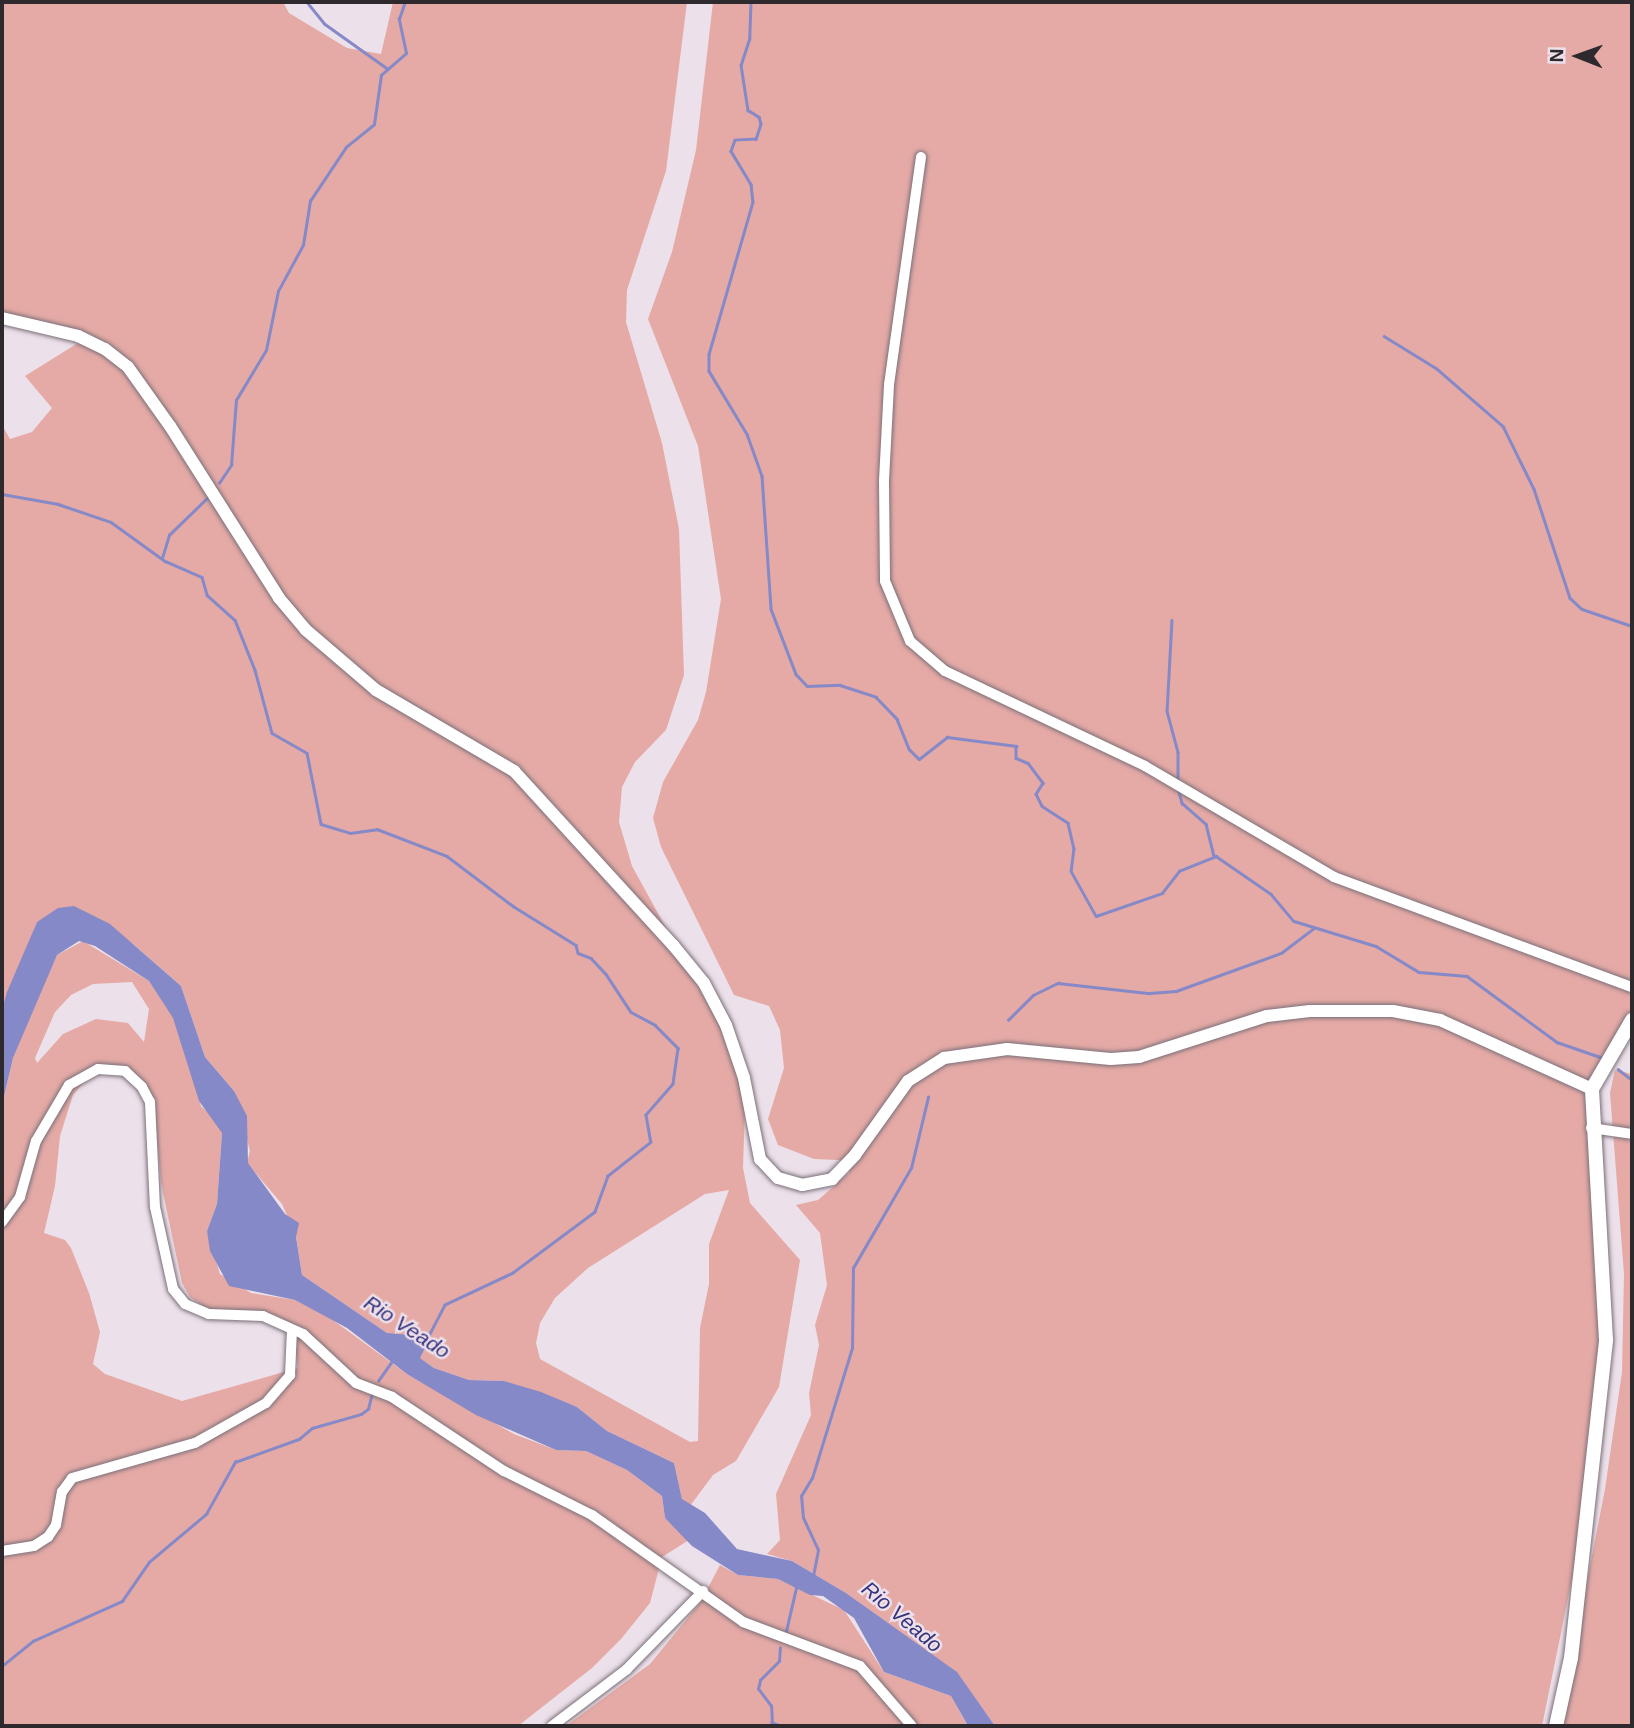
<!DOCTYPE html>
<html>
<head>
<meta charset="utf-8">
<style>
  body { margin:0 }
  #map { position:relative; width:1634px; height:1728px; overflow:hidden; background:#ece0ea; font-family:Arial,sans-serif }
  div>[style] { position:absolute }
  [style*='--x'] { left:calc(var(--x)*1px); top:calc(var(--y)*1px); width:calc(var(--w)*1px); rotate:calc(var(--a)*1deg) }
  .green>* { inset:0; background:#e5aaa6 }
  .water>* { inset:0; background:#8589c8 }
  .stream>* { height:2.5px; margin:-1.25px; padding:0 1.25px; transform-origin:1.25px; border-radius:1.25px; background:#8589c8 }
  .roads { filter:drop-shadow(0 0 2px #7b7079) drop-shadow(0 0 2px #7b7079) }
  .minor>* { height:10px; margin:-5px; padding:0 5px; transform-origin:5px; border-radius:5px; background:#fff }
  .tertiary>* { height:12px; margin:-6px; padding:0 6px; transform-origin:6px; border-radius:6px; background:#fff }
  .secondary>* { height:14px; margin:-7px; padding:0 7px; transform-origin:7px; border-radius:7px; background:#fff }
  span { translate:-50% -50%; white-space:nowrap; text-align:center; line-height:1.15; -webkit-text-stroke:5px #ece0ea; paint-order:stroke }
  .water-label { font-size:21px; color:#36327e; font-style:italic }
  .frame { position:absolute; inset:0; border:4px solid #2e292d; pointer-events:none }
  .north { position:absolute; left:1543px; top:21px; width:70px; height:70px; -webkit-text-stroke:5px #ece0ea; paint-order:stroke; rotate:271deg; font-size:19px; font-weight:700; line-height:28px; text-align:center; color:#2e292d }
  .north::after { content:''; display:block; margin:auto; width:24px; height:32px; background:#2e292d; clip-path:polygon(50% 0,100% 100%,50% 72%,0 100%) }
</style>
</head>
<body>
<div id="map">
  <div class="green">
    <i style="clip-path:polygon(evenodd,2px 2px,283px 2px,289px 13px,347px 48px,381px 54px,393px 2px,687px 2px,666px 171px,627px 290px,626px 322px,662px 443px,679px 529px,684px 675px,666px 730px,635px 762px,622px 787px,619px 822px,632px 866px,737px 1057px,745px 1106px,743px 1168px,750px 1203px,800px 1260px,779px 1387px,736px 1461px,713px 1475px,690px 1506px,682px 1499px,674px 1463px,607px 1431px,577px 1407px,504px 1381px,469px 1380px,434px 1368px,420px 1358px,413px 1335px,403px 1337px,387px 1333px,302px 1275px,296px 1236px,282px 1204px,247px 1163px,250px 1151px,234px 1091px,205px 1057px,181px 986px,132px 943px,37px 922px,2px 1010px,2px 425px,10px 439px,32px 432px,52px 408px,25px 376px,86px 338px,2px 317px,2px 2px,729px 1190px,709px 1244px,709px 1284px,700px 1328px,698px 1441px,690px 1442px,540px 1359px,536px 1343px,540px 1323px,555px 1298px,588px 1268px,705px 1194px,729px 1190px)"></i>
    <i style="clip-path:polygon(713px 2px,1632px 2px,1632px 1015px,1596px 1084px,1608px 1284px,1577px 1554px,1542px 1726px,995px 1726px,956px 1672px,846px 1593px,792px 1561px,767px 1554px,780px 1540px,776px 1494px,811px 1415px,809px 1393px,819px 1345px,815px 1325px,827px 1285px,820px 1233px,796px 1205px,818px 1200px,850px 1172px,839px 1160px,814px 1159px,778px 1145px,768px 1119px,784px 1068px,780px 1030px,769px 1006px,734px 995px,661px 847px,653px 818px,663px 782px,698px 720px,706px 692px,721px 599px,698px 446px,648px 319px,672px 252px,696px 150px)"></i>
    <i style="clip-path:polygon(evenodd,83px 941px,149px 981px,174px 1018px,201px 1106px,217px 1121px,222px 1133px,217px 1204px,207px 1231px,220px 1274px,251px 1293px,295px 1300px,330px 1318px,407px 1374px,514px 1434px,556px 1450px,586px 1451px,627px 1470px,662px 1496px,665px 1518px,689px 1540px,662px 1557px,650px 1603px,621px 1639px,592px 1668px,518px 1726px,2px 1726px,2px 1105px,13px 1058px,38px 992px,57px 955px,83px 941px,132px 982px,149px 1009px,144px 1042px,128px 1023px,96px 1019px,63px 1034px,37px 1063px,35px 1058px,55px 1012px,71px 995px,93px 984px,132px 982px,83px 941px,92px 1073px,133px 1076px,155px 1114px,161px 1183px,182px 1283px,190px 1297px,215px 1315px,283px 1323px,294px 1336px,298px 1368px,182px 1401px,105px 1374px,93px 1364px,100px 1332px,89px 1293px,71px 1248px,65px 1240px,44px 1233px,55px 1186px,60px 1136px,73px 1095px,92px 1073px)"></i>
    <i style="clip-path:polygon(1615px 1070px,1632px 1074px,1632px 1726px,1559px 1726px,1605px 1489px,1622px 1372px,1624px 1274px,1610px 1093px)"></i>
    <i style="clip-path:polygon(720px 1565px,738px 1575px,778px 1579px,844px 1610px,884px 1672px,951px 1696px,967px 1725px,566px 1726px,650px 1664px,700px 1603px)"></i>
  </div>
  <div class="water">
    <i style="clip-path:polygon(74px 906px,110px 924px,181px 986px,205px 1057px,234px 1091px,247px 1116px,248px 1163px,285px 1214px,299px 1223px,296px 1237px,302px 1275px,387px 1333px,422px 1336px,425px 1348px,420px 1358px,434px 1368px,469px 1380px,504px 1381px,541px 1392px,577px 1407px,607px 1431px,674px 1463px,682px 1499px,705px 1513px,737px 1549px,792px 1561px,846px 1593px,957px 1672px,995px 1726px,968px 1726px,951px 1696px,884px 1672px,854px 1618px,823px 1596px,810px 1595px,778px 1579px,738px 1575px,692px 1546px,665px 1518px,662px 1496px,627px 1470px,586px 1451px,556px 1450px,476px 1415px,407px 1374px,347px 1328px,295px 1300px,229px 1286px,210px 1251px,207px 1231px,217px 1204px,222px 1133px,199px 1101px,173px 1018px,149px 981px,95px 946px,79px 941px,57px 955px,13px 1058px,2px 1105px,2px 1010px,7px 992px,37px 922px,58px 908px)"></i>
  </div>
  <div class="stream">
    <i style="--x:307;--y:2;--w:28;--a:51"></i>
    <i style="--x:325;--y:24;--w:77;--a:35.5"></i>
    <i style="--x:751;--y:2;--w:36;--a:92"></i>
    <i style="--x:750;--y:38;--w:28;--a:108"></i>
    <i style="--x:741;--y:65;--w:46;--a:81.2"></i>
    <i style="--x:748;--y:110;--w:13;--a:32"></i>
    <i style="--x:759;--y:117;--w:7;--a:74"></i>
    <i style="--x:761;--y:124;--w:16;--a:108"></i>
    <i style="--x:756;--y:139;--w:21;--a:177"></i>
    <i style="--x:735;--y:140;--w:12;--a:110"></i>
    <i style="--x:731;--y:151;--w:39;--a:59"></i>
    <i style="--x:751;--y:184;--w:18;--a:84"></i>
    <i style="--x:753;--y:202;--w:158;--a:106.1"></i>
    <i style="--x:709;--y:354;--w:17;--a:90"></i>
    <i style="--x:709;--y:371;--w:74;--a:58.9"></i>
    <i style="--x:747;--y:434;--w:45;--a:70.3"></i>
    <i style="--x:762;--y:476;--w:133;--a:86.1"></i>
    <i style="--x:771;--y:609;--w:70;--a:69"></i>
    <i style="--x:796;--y:674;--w:16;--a:47"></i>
    <i style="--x:807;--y:686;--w:33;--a:-2"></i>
    <i style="--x:840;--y:685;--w:38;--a:18"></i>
    <i style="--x:876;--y:697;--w:30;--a:46"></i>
    <i style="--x:897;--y:719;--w:32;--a:68"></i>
    <i style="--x:909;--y:749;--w:14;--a:45"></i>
    <i style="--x:919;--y:759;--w:36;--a:-38"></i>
    <i style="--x:947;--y:737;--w:70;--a:7.4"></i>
    <i style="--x:1016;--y:746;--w:12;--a:90"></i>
    <i style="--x:1016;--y:758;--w:13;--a:23"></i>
    <i style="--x:1028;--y:763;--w:25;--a:53"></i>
    <i style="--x:1043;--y:783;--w:13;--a:122"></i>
    <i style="--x:1036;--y:794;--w:13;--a:63"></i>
    <i style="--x:1042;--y:806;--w:31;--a:33"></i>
    <i style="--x:1068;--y:823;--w:26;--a:77"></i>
    <i style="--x:1074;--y:848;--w:23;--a:97"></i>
    <i style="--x:1071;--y:871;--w:51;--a:60.9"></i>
    <i style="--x:1096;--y:916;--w:70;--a:-19.2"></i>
    <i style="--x:1162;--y:893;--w:28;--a:-52"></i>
    <i style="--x:1179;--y:871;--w:40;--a:-22"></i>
    <i style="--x:1216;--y:856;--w:67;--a:34.6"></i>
    <i style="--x:1271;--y:894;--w:35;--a:50"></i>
    <i style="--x:1294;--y:921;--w:86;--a:17"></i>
    <i style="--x:1376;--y:946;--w:50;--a:31.2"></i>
    <i style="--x:1419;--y:972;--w:48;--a:4.8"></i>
    <i style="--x:1467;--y:976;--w:112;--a:36.3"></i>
    <i style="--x:1557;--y:1042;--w:49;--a:19.2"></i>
    <i style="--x:1384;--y:336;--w:61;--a:31.6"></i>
    <i style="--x:1436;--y:368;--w:89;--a:40.9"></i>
    <i style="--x:1503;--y:426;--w:70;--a:63.8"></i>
    <i style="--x:1534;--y:489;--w:115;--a:71.7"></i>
    <i style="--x:1570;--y:598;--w:16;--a:43"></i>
    <i style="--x:1582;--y:609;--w:53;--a:18.8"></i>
    <i style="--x:219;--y:483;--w:22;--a:-56"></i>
    <i style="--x:231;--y:465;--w:65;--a:-85.6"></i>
    <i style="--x:236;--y:400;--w:58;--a:-59"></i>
    <i style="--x:266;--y:350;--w:60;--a:-78.5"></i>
    <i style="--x:278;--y:291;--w:52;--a:-61.5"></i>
    <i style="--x:303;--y:245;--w:45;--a:-81"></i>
    <i style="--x:310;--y:201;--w:65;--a:-56.3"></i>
    <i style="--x:346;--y:147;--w:36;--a:-39"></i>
    <i style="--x:374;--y:124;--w:49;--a:-81.9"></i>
    <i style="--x:381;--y:75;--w:33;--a:-41"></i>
    <i style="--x:406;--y:53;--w:35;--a:-102"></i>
    <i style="--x:399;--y:19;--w:18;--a:-71"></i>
    <i style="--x:2;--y:494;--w:57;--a:10.1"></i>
    <i style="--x:58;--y:504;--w:56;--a:18.8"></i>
    <i style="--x:111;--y:522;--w:67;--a:35.8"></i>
    <i style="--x:165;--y:561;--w:40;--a:23.4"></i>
    <i style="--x:202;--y:577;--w:19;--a:74"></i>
    <i style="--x:207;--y:595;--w:38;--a:42"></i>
    <i style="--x:235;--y:620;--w:54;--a:68.2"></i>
    <i style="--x:255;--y:670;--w:65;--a:74.9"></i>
    <i style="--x:272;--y:733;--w:40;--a:29.7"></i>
    <i style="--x:307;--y:753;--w:72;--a:78.8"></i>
    <i style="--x:321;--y:824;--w:30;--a:17"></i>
    <i style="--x:350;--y:833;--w:27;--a:-8"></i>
    <i style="--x:377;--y:829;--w:75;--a:21.1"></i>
    <i style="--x:447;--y:856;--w:83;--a:37.1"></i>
    <i style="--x:513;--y:906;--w:74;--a:31.8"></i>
    <i style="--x:576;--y:945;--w:8;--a:76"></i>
    <i style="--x:578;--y:953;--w:14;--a:21"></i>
    <i style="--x:591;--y:958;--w:22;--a:47"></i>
    <i style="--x:606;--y:974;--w:45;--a:56.7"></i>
    <i style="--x:631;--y:1012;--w:27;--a:28"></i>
    <i style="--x:655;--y:1025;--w:33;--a:45"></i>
    <i style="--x:678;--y:1048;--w:36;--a:98"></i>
    <i style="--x:673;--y:1084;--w:41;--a:131.1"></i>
    <i style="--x:646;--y:1115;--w:27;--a:80"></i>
    <i style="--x:651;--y:1142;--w:55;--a:141.7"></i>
    <i style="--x:608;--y:1176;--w:38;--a:110"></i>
    <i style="--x:595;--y:1212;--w:102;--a:143.4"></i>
    <i style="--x:513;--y:1273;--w:75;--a:154.8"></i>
    <i style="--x:445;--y:1305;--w:56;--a:117.5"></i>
    <i style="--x:162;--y:558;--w:24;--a:-73"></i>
    <i style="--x:169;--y:535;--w:53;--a:-44.2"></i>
    <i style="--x:1172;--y:620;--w:91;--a:93.1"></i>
    <i style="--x:1167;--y:711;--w:42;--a:75"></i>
    <i style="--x:1178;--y:752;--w:29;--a:90"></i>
    <i style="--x:1178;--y:788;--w:16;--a:75"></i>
    <i style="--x:1182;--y:803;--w:32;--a:41"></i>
    <i style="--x:1206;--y:824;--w:32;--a:76"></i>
    <i style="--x:1008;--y:1020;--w:35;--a:-45"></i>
    <i style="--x:1033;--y:995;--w:28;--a:-26"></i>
    <i style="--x:1058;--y:983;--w:92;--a:6.3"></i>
    <i style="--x:1149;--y:993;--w:27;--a:-4"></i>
    <i style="--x:1176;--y:991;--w:112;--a:-19.9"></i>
    <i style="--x:1281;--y:953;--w:41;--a:-37.1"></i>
    <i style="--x:1618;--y:1069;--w:18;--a:38"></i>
    <i style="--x:378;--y:1381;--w:24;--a:-55"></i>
    <i style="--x:813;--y:1576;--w:26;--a:-79"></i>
    <i style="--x:818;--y:1550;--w:35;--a:-115"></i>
    <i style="--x:803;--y:1518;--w:22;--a:-95"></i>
    <i style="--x:801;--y:1496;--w:21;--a:-59"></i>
    <i style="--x:812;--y:1478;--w:136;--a:-72.9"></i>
    <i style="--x:852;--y:1348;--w:80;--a:-89.3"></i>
    <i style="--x:853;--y:1268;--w:116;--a:-59.9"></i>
    <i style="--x:911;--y:1168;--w:73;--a:-76.5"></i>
    <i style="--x:786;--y:1631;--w:44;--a:-76.9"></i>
    <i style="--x:2;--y:1666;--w:40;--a:-39"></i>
    <i style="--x:33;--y:1641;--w:98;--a:-24.2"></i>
    <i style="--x:122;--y:1601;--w:47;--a:-55.3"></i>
    <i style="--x:149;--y:1562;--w:75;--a:-40.1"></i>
    <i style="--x:206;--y:1514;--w:60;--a:-60.9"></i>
    <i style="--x:235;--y:1462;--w:68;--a:-19.8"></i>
    <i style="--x:299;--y:1439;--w:17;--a:-40"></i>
    <i style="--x:312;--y:1428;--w:51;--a:-15.9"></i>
    <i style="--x:361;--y:1414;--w:9;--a:-36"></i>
    <i style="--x:368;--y:1409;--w:16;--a:-76"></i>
    <i style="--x:780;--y:1726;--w:9;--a:-159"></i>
    <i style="--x:772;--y:1723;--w:17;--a:-93"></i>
    <i style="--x:771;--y:1706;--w:21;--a:-127"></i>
    <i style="--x:758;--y:1689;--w:9;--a:-77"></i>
    <i style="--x:760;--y:1680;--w:27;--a:-45"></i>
    <i style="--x:779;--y:1661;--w:13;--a:-86"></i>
    <i style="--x:784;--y:1726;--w:13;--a:0"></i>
  </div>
  <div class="roads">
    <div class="minor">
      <i style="--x:921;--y:157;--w:230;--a:98"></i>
      <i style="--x:889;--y:385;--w:97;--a:93"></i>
      <i style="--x:884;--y:482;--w:99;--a:89.4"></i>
      <i style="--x:885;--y:581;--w:65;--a:67.4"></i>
      <i style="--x:910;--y:641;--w:46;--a:40.6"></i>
      <i style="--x:945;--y:671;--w:221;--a:25.4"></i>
      <i style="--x:1145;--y:766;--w:219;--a:30.4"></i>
      <i style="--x:1334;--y:877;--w:318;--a:20.3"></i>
      <i style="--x:1591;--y:1128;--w:41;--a:8.3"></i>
      <i style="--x:2;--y:1222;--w:31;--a:-54"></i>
      <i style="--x:20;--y:1197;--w:58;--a:-74.1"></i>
      <i style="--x:36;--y:1141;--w:65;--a:-59.5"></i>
      <i style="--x:69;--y:1085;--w:33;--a:-29"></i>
      <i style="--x:98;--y:1069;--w:27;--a:4"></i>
      <i style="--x:125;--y:1071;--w:23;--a:43"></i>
      <i style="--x:142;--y:1087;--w:17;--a:62"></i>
      <i style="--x:150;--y:1102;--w:105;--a:87.3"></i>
      <i style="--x:155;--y:1207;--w:84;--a:77.6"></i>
      <i style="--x:173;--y:1289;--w:19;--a:51"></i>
      <i style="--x:185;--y:1304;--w:26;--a:23"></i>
      <i style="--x:209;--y:1314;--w:54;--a:2.1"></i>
      <i style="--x:263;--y:1316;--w:44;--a:24.2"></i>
      <i style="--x:303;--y:1334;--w:72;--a:42.8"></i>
      <i style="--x:356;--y:1383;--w:39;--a:21"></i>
      <i style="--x:392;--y:1397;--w:134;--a:33.5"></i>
      <i style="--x:504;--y:1471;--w:98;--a:26.6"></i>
      <i style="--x:592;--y:1515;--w:185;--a:35.3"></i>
      <i style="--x:743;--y:1622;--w:125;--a:20.6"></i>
      <i style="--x:860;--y:1666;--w:79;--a:49.1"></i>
      <i style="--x:2;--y:1551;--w:32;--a:-9"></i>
      <i style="--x:34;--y:1546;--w:17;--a:-33"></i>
      <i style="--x:48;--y:1537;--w:14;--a:-56"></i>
      <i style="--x:56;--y:1525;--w:34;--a:-80"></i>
      <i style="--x:62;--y:1492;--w:17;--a:-54"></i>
      <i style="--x:72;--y:1478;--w:128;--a:-15.9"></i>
      <i style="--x:195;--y:1443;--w:81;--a:-29.4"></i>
      <i style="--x:266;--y:1403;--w:37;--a:-49"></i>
      <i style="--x:290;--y:1375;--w:45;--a:-87.5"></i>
      <i style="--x:552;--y:1726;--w:94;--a:-37.2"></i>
      <i style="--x:627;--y:1669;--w:109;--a:-45.7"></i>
    </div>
    <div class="tertiary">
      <i style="--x:2;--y:318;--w:78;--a:13.3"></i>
      <i style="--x:78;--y:336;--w:30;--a:26"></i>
      <i style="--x:105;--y:349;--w:29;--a:38"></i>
      <i style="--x:128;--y:367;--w:72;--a:54.6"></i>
      <i style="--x:170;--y:426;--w:204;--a:57.6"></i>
      <i style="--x:279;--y:598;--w:42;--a:49.8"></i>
      <i style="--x:306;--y:630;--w:92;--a:40.6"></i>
      <i style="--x:376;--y:690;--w:160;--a:30.4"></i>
      <i style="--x:514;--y:771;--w:236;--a:47.6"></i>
      <i style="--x:673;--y:945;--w:49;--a:50.8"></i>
      <i style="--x:704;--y:983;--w:47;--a:62.4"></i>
      <i style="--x:726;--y:1025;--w:56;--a:71.2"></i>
      <i style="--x:744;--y:1078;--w:83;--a:78.8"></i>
      <i style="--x:760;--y:1159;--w:26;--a:47"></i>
      <i style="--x:778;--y:1178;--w:25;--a:16"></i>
      <i style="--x:802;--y:1185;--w:31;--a:-11"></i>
      <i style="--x:832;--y:1179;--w:33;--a:-46"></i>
      <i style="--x:855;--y:1155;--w:91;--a:-54.4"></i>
      <i style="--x:908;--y:1081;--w:43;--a:-32.6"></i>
      <i style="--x:944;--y:1058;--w:64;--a:-8.1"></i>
      <i style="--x:1007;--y:1049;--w:104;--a:5.5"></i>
      <i style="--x:1111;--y:1059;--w:28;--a:-4"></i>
      <i style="--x:1139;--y:1057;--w:134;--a:-17.8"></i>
      <i style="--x:1267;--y:1016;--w:43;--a:-6.6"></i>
      <i style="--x:1310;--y:1011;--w:83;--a:0"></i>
      <i style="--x:1393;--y:1011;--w:48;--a:10.8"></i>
      <i style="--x:1440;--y:1020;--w:167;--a:24.4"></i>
    </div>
    <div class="secondary">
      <i style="--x:1556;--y:1726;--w:70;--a:-77.6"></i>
      <i style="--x:1571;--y:1658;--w:320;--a:-83.7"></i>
      <i style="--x:1606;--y:1340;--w:251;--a:-93.2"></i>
      <i style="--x:1592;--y:1089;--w:80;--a:-59.9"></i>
    </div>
  </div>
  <div class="water-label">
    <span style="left:407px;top:1327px;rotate:33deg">Rio Veado</span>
    <span style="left:902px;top:1617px;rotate:40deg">Rio Veado</span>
  </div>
  <div class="frame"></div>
  <div class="north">N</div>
</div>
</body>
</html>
